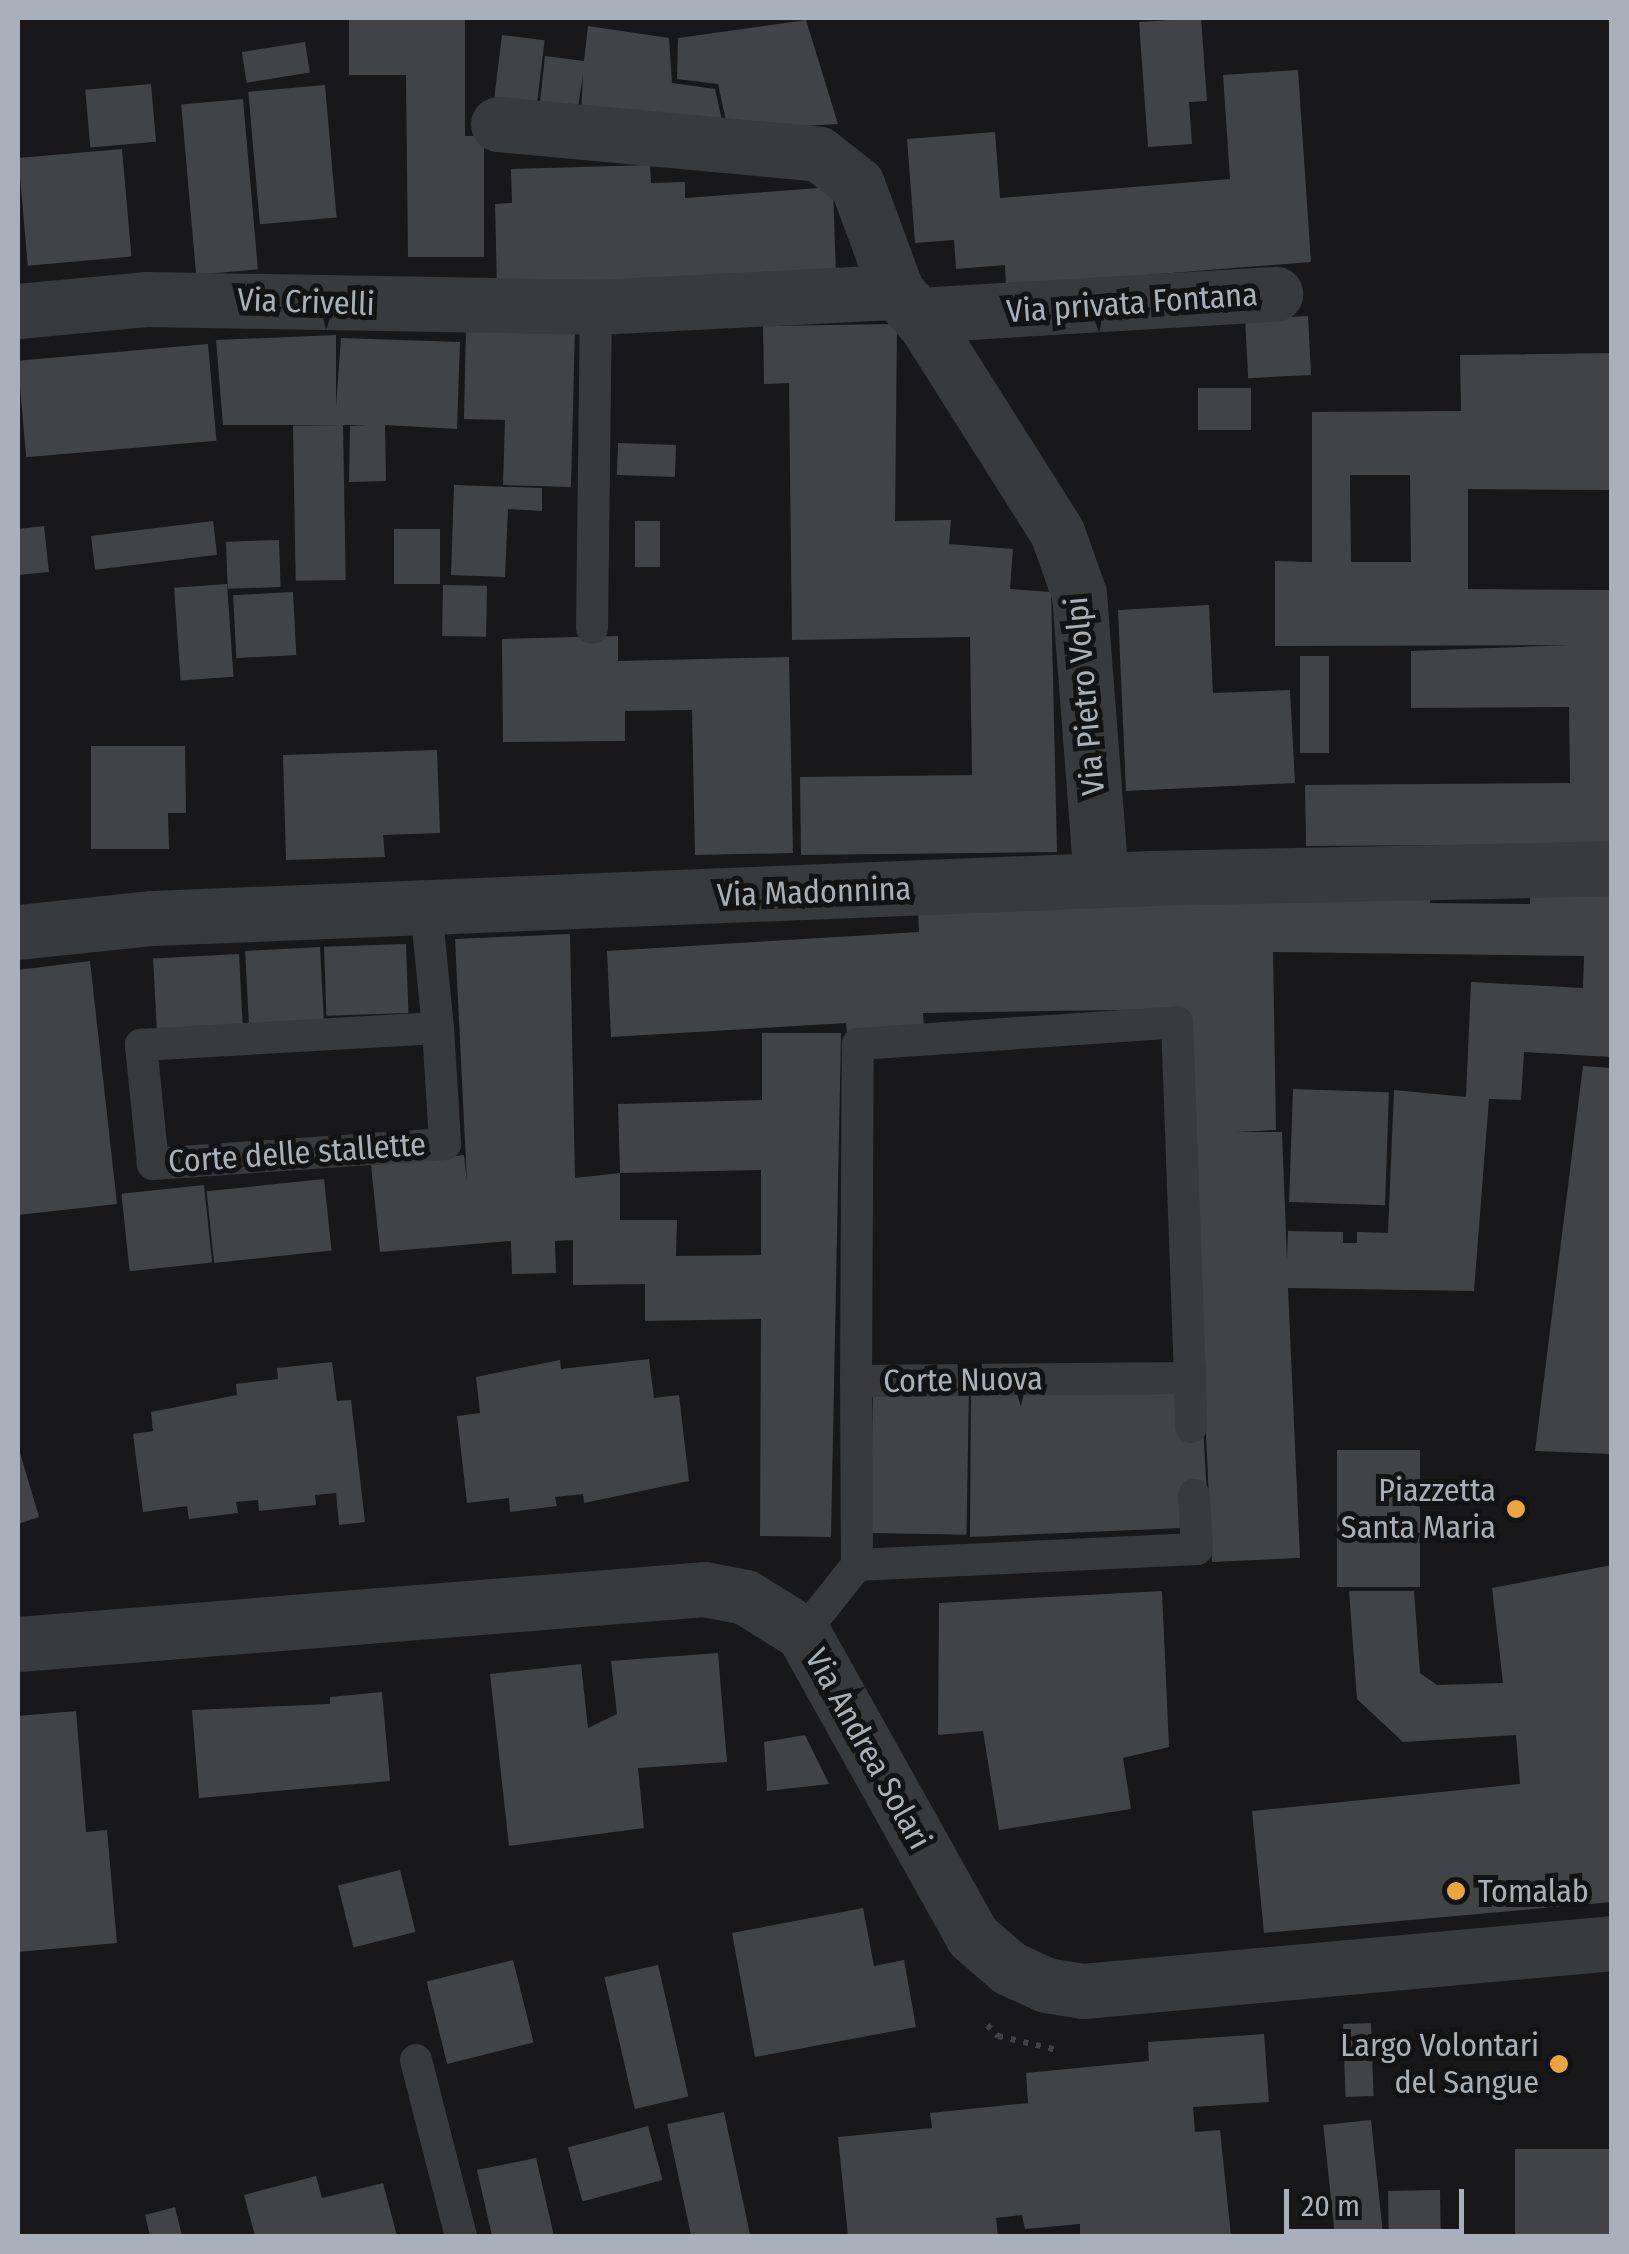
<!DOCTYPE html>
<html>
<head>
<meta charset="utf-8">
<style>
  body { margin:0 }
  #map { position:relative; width:1629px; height:2254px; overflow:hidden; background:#18181a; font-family:"Fira Sans Condensed",sans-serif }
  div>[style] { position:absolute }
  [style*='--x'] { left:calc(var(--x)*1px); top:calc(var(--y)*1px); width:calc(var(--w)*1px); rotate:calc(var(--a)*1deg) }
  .building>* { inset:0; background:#424346; transform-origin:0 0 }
  .path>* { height:6px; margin-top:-3px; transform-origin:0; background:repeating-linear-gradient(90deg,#3f4145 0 5px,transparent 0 13px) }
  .lane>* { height:32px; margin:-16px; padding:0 16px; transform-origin:16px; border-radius:16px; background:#393a3e }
  .street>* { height:55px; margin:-27.5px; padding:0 27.5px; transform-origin:27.5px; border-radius:27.5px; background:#393a3e }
  .dots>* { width:28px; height:28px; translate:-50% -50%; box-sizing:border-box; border:5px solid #131315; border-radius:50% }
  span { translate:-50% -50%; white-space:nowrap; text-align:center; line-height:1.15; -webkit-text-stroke:10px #131315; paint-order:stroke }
  .street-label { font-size:32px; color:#aab0b9 }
  .poi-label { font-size:32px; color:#aab0b9 }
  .right { translate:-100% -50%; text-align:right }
  .left { translate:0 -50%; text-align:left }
  .frame { position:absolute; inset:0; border:20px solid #aab0b9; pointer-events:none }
  .scale { position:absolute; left:1284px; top:2189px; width:180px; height:45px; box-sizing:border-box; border:5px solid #aab0b9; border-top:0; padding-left:12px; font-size:30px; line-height:35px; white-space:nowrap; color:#aab0b9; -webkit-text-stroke:8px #131315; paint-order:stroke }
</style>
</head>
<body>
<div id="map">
  <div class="building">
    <i style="clip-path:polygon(349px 18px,465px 18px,465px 136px,484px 136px,484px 257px,408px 257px,406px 75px,349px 75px)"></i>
    <i style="clip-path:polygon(1201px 18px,1207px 101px,1189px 102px,1192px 144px,1148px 147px,1139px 22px)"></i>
    <i style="clip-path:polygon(806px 20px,838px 124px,728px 130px,718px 84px,677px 79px,678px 38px)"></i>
    <i style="clip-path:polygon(588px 26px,669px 38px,672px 83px,715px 89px,724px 129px,581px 111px,583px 75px,578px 107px,540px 102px,545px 56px,584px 61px)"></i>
    <i style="left:502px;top:35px;width:43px;height:63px;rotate:7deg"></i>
    <i style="left:305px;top:42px;width:31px;height:64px;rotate:81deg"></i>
    <i style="clip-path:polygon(1298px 70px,1311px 262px,1006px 286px,1005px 265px,956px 269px,954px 240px,915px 243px,907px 139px,995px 132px,1000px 198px,1230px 179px,1223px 75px)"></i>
    <i style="left:151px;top:84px;width:58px;height:66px;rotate:85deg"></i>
    <i style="left:325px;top:85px;width:133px;height:77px;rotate:85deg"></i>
    <i style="left:243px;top:99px;width:171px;height:62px;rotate:85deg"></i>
    <i style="left:122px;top:149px;width:108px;height:104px;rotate:85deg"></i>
    <i style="clip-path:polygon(650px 165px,651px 183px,685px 182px,685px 198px,833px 187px,836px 275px,497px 286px,495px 204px,512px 203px,511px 169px)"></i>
    <i style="left:1308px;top:316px;width:59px;height:63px;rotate:87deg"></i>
    <i style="clip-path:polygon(897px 324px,895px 521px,951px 520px,949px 544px,1013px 549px,1010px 589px,1051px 592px,1057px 852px,801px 855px,800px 777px,972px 775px,970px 637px,792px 640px,789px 383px,764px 384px,763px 326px)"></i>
    <i style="clip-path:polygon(466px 325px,575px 328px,571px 487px,503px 485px,505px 420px,464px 419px)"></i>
    <i style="clip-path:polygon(336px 335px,336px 407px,341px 338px,460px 342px,457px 429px,385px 425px,386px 481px,349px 482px,350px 426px,369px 425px,223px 425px,216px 340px)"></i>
    <i style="left:208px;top:344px;width:97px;height:191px;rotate:85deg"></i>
    <i style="clip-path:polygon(evenodd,1612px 353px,1612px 490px,1468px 489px,1468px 589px,1612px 590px,1612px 844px,1306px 846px,1305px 785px,1570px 783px,1569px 707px,1411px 708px,1411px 651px,1569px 645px,1275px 646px,1275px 561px,1312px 562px,1312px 412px,1461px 411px,1460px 355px,1612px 353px,1350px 475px,1410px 475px,1411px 562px,1351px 562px,1350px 475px)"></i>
    <i style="left:1198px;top:388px;width:53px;height:42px"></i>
    <i style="left:343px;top:425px;width:155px;height:50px;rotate:89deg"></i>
    <i style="left:618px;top:443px;width:58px;height:32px;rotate:2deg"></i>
    <i style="clip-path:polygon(454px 485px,542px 488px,542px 511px,508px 509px,505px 577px,451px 575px)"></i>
    <i style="left:213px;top:521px;width:34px;height:123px;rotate:83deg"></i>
    <i style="left:635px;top:521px;width:25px;height:46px"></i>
    <i style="clip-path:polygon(44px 526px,49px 572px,18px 575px,18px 529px)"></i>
    <i style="left:394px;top:529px;width:46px;height:55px"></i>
    <i style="left:279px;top:540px;width:47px;height:53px;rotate:88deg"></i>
    <i style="left:227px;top:584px;width:93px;height:53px;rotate:86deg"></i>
    <i style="left:443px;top:585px;width:44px;height:51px;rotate:1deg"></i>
    <i style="left:293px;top:592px;width:63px;height:60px;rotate:87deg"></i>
    <i style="clip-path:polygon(1209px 605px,1213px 693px,1290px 690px,1295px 783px,1126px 791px,1118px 610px)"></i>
    <i style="clip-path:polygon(618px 636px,618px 661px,789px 657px,793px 853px,695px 855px,692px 710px,625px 711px,625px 741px,503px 742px,502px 639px)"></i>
    <i style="left:1300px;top:656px;width:29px;height:97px"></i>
    <i style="clip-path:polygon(91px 746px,185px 746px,186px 813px,168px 813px,169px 849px,91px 849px)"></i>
    <i style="clip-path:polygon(437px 750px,440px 833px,383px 835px,385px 857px,286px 860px,283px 755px)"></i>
    <i style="clip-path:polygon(evenodd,1431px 889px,1430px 903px,1530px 904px,1530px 891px,1612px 892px,1612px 1057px,1524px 1052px,1521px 1100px,1489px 1099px,1474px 1291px,1288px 1288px,1300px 1558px,1212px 1562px,1186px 1009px,923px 1013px,924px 1029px,847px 1034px,846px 1023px,611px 1037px,607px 951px,919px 932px,918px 908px,1431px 889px,1273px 952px,1584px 956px,1583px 988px,1471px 982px,1466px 1097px,1394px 1090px,1388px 1233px,1357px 1232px,1357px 1243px,1343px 1243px,1343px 1232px,1288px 1231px,1287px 1260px,1282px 1132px,1236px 1132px,1276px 1130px,1273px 952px)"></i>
    <i style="clip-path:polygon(570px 934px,575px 1178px,620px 1173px,620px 1220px,677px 1220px,676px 1256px,761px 1255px,761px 1170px,620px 1173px,618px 1104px,762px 1100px,762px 1033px,841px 1033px,831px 1537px,760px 1536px,761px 1319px,645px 1321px,645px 1284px,573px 1285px,573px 1240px,555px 1241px,556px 1273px,512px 1274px,511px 1241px,380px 1252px,371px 1165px,464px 1155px,467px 1182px,455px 939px)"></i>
    <i style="left:406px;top:944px;width:69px;height:82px;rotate:88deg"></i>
    <i style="left:320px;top:947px;width:75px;height:75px;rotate:87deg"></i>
    <i style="left:239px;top:954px;width:72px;height:86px;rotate:87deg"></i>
    <i style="clip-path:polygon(90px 961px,117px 1204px,18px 1215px,18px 970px)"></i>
    <i style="clip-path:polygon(1583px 1066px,1612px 1068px,1612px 1454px,1535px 1451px)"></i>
    <i style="left:1293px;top:1089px;width:96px;height:113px;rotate:2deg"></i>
    <i style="left:324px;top:1179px;width:72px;height:118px;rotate:84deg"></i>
    <i style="left:204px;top:1185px;width:78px;height:83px;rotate:84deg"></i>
    <i style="clip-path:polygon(649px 1359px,654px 1398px,679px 1395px,689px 1481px,584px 1503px,583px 1494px,555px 1497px,557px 1506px,510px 1512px,509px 1498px,467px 1503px,457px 1416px,480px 1413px,476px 1377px,560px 1360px,561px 1369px)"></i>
    <i style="clip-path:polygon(332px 1362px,337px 1401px,351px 1400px,365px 1522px,339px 1525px,336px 1493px,315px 1495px,316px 1505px,259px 1511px,258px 1500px,236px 1502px,238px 1513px,189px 1519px,187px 1506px,143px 1512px,133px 1434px,153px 1431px,151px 1412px,237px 1395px,236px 1384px,278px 1379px,277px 1368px)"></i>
    <i style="left:873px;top:1388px;width:96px;height:145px;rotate:1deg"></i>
    <i style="clip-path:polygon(971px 1391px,1175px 1393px,1203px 1427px,1207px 1495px,1182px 1528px,970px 1537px)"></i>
    <i style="clip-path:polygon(18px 1446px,39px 1517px,18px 1524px)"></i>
    <i style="left:1420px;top:1450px;width:137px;height:83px;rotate:90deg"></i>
    <i style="clip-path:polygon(1612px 1565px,1612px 1902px,1264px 1933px,1252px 1811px,1520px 1784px,1516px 1735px,1403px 1742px,1357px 1699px,1349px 1591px,1414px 1591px,1420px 1673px,1437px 1685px,1503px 1683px,1492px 1588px)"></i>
    <i style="clip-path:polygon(1162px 1591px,1169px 1747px,1123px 1758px,1131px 1809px,999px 1830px,983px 1731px,938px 1735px,939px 1603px)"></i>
    <i style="clip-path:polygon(718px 1653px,727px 1762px,638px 1768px,644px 1828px,509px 1846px,490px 1674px,581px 1664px,588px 1728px,617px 1714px,611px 1661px)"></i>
    <i style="clip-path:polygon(382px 1692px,390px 1781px,199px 1798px,192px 1710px,330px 1704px,330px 1697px)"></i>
    <i style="clip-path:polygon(76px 1711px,86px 1832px,107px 1830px,117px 1943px,18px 1952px,18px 1716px)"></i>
    <i style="clip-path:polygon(805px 1735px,829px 1784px,767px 1791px,764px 1742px)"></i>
    <i style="left:400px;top:1870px;width:64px;height:64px;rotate:76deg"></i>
    <i style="clip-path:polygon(863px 1908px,874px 1966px,904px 1960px,916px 2027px,755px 2057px,732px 1933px)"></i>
    <i style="left:513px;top:1960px;width:85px;height:89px;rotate:76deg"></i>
    <i style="left:658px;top:1965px;width:135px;height:55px;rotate:77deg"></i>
    <i style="left:1371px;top:2023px;width:73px;height:28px;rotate:88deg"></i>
    <i style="clip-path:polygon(1264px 2034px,1269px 2102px,1193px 2107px,1195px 2132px,1220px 2130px,1231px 2236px,1080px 2236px,1080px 2224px,1025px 2229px,1022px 2215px,996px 2218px,998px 2236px,848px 2236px,838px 2137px,932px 2128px,930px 2113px,1028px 2103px,1026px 2073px,1149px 2061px,1148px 2042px)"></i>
    <i style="left:724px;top:2112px;width:127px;height:58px;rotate:78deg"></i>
    <i style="left:1371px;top:2120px;width:117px;height:48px;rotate:84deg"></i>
    <i style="left:648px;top:2126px;width:56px;height:83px;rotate:75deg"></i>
    <i style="left:1612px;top:2149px;width:87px;height:97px;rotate:90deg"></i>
    <i style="clip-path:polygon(536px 2158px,554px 2236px,492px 2236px,477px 2170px)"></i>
    <i style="clip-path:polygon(316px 2176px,322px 2198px,383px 2183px,397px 2236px,255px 2236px,244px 2195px)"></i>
    <i style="left:1440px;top:2190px;width:46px;height:52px;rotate:89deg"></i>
    <i style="clip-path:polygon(175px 2207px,182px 2236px,150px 2236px,145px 2215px)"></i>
  </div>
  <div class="path">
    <i style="--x:987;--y:2025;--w:16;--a:45"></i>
    <i style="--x:998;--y:2036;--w:61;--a:13.3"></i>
  </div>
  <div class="lane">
    <i style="--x:592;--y:628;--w:321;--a:-89.3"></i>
    <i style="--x:426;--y:908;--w:121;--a:84.3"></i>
    <i style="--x:1177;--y:1022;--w:356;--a:87.9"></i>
    <i style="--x:1190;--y:1378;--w:334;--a:179.5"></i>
    <i style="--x:856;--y:1381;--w:337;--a:-89.7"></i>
    <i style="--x:858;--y:1044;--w:320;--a:-3.9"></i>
    <i style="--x:438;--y:1028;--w:116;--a:86.5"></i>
    <i style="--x:445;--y:1144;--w:293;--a:176.1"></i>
    <i style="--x:153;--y:1164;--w:120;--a:-95.8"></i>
    <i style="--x:141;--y:1045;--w:297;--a:-3.3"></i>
    <i style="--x:1190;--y:1378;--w:49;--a:88.8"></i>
    <i style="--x:857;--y:1565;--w:340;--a:-2.7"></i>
    <i style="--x:1197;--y:1549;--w:54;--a:-93.2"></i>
    <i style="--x:803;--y:1633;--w:87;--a:-51.5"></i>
    <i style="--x:857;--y:1565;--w:184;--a:-90.3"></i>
    <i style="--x:416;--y:2060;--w:182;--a:75.7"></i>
  </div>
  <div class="street">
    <i style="--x:498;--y:124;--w:322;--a:5.3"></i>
    <i style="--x:819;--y:154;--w:48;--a:38.3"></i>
    <i style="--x:857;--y:184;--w:115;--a:69.7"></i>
    <i style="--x:897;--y:292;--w:44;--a:48.7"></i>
    <i style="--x:926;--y:325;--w:245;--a:57.7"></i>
    <i style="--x:1057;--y:532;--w:66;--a:70.5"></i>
    <i style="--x:1079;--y:594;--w:287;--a:85.6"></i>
    <i style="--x:18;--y:311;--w:130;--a:-5.3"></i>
    <i style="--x:147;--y:299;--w:449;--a:1"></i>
    <i style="--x:596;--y:307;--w:301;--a:-2.9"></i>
    <i style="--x:919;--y:315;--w:357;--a:-3.4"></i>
    <i style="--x:18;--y:932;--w:135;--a:-6"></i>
    <i style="--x:152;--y:918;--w:1000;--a:-2.29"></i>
    <i style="--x:1151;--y:878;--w:461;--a:-1.2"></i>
    <i style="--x:18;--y:1644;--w:688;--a:-4.58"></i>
    <i style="--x:704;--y:1589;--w:42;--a:11"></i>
    <i style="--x:745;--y:1597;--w:68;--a:31.8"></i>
    <i style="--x:803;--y:1633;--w:347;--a:60.8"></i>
    <i style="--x:972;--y:1936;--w:49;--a:40.9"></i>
    <i style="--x:1009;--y:1968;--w:41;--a:24.7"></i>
    <i style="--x:1046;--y:1985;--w:37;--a:9"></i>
    <i style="--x:1083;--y:1991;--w:531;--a:-5.18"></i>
  </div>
  <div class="dots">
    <i style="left:1516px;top:1509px;background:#eba53e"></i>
    <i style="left:1456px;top:1891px;background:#eba53e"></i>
    <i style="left:1559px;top:2064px;background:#eba53e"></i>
  </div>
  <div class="street-label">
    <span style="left:306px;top:302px;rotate:2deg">Via Crivelli</span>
    <span style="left:1132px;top:303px;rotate:-4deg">Via privata Fontana</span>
    <span style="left:1085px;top:696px;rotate:-95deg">Via Pietro Volpi</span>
    <span style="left:814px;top:892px;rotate:-2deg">Via Madonnina</span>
    <span style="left:297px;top:1153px;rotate:-4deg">Corte delle stallette</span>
    <span style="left:963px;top:1380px;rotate:-1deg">Corte Nuova</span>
    <span style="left:868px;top:1749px;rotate:61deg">Via Andrea Solari</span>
  </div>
  <div class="poi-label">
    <span class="right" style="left:1496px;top:1509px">Piazzetta<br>Santa Maria</span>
    <span class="left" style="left:1478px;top:1891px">Tomalab</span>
    <span class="right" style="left:1539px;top:2064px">Largo Volontari<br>del Sangue</span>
  </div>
  <div class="frame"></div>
  <div class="scale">20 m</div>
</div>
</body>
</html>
